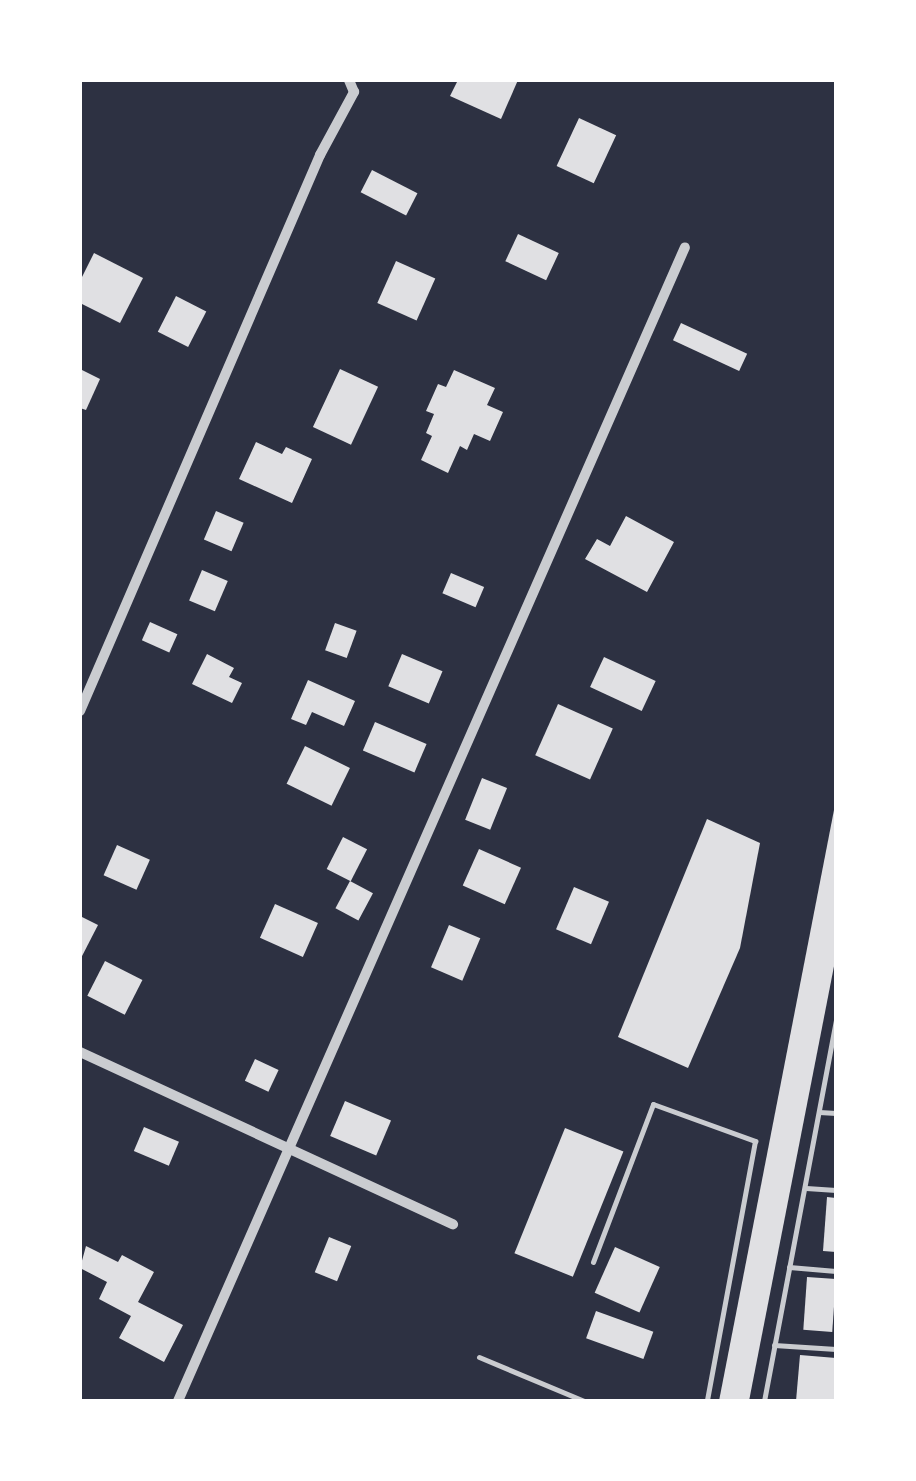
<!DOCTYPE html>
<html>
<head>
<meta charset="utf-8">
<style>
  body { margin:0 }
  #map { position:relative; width:916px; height:1481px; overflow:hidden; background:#2d3142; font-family:"Fira Sans Condensed",sans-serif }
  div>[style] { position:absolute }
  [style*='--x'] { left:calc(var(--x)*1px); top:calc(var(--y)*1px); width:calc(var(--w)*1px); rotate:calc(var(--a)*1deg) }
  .building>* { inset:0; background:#e0e0e3; transform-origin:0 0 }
  .service>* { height:5px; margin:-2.5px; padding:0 2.5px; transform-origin:2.5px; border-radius:2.5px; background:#caccd0 }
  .minor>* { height:10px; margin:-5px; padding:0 5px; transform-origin:5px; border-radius:5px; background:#caccd0 }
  span { translate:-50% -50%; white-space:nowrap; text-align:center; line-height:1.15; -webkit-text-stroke:10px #fff; paint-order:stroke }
  .frame { position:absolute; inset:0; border:82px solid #fff; pointer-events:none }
</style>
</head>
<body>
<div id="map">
  <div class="building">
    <i style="clip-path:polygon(458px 80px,518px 80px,501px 119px,450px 96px)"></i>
    <i style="left:579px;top:118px;width:41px;height:53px;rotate:25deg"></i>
    <i style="left:372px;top:170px;width:51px;height:25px;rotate:27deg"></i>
    <i style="left:518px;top:234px;width:45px;height:30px;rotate:25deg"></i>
    <i style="clip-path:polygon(94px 253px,143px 278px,120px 323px,80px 303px,80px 281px)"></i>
    <i style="left:396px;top:261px;width:43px;height:46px;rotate:24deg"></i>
    <i style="left:176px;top:296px;width:34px;height:40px;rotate:27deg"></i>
    <i style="left:681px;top:323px;width:73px;height:19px;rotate:25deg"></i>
    <i style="clip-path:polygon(80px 369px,100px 379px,86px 410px,80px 408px)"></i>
    <i style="left:340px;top:369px;width:42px;height:64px;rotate:25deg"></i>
    <i style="clip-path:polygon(454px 370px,495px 388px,487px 405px,503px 412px,490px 441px,474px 434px,467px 450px,460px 446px,448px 473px,421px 460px,432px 436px,426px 433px,434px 414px,426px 411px,438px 384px,446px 387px)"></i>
    <i style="clip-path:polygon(256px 442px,282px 454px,286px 447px,312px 459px,292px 503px,239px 479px)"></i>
    <i style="left:216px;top:511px;width:30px;height:31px;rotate:23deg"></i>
    <i style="clip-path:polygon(626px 516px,674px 542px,647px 592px,585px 559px,597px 539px,610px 546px)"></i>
    <i style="left:202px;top:570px;width:28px;height:33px;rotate:23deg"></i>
    <i style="left:451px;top:573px;width:36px;height:22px;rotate:23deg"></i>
    <i style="left:150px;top:622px;width:30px;height:20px;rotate:24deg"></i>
    <i style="left:335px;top:623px;width:23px;height:29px;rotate:20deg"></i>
    <i style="clip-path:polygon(207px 654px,234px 668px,229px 677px,242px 683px,232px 703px,192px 684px)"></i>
    <i style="left:402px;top:654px;width:44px;height:35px;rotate:23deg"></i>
    <i style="left:604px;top:657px;width:57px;height:33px;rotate:25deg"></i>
    <i style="clip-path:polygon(308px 680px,355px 701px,344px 726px,312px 712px,306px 725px,291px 719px)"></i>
    <i style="left:558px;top:704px;width:60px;height:56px;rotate:24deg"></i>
    <i style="left:375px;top:722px;width:56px;height:31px;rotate:23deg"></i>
    <i style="left:305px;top:746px;width:50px;height:42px;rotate:26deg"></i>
    <i style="left:482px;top:778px;width:27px;height:45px;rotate:22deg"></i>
    <i style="clip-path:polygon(834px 810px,836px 956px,749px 1401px,719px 1401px)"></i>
    <i style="clip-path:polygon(707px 819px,760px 843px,740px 948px,688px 1068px,618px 1037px)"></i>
    <i style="left:343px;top:837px;width:27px;height:36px;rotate:27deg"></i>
    <i style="left:117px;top:845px;width:36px;height:33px;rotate:24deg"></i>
    <i style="left:479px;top:849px;width:46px;height:40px;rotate:24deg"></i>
    <i style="left:350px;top:881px;width:26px;height:31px;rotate:28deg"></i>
    <i style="left:574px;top:887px;width:38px;height:46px;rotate:23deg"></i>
    <i style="left:275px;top:904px;width:47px;height:37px;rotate:24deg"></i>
    <i style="clip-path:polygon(80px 916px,98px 925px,80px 960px)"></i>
    <i style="left:449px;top:925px;width:34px;height:46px;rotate:23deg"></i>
    <i style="left:105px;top:961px;width:42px;height:39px;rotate:27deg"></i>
    <i style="left:255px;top:1059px;width:26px;height:24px;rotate:25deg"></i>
    <i style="left:345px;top:1101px;width:50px;height:38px;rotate:23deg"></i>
    <i style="left:144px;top:1127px;width:38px;height:26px;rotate:23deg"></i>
    <i style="left:565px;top:1128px;width:63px;height:135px;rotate:22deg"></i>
    <i style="clip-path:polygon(827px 1197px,836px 1198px,836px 1252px,823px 1251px)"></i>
    <i style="left:329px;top:1237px;width:24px;height:38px;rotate:22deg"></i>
    <i style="clip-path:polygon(86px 1246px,118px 1262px,122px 1255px,154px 1272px,138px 1302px,183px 1325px,164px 1362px,119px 1338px,131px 1316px,99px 1299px,107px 1282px,80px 1268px)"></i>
    <i style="left:615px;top:1247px;width:49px;height:50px;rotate:24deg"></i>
    <i style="left:807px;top:1277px;width:29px;height:53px;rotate:4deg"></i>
    <i style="left:596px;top:1311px;width:61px;height:29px;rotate:20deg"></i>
    <i style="clip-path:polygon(800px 1355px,836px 1358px,836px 1401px,796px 1401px)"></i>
  </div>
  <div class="service">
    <i style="--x:819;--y:1112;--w:17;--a:3"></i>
    <i style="--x:806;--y:1188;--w:30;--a:4"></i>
    <i style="--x:593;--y:1262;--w:169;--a:-69.2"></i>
    <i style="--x:653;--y:1104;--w:109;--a:19.9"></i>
    <i style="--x:755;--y:1141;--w:264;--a:100.5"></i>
    <i style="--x:789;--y:1267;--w:47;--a:4.9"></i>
    <i style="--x:774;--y:1345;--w:62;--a:3.7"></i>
    <i style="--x:479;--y:1357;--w:114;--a:22.7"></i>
    <i style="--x:764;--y:1401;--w:389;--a:-79.3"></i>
  </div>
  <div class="minor">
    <i style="--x:80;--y:711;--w:606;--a:-66.65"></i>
    <i style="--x:320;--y:155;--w:72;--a:-61.6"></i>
    <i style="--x:354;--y:92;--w:13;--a:-113"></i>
    <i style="--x:80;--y:1052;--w:411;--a:24.8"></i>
    <i style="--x:178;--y:1401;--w:1260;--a:-66.28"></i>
  </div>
  <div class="frame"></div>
</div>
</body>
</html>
